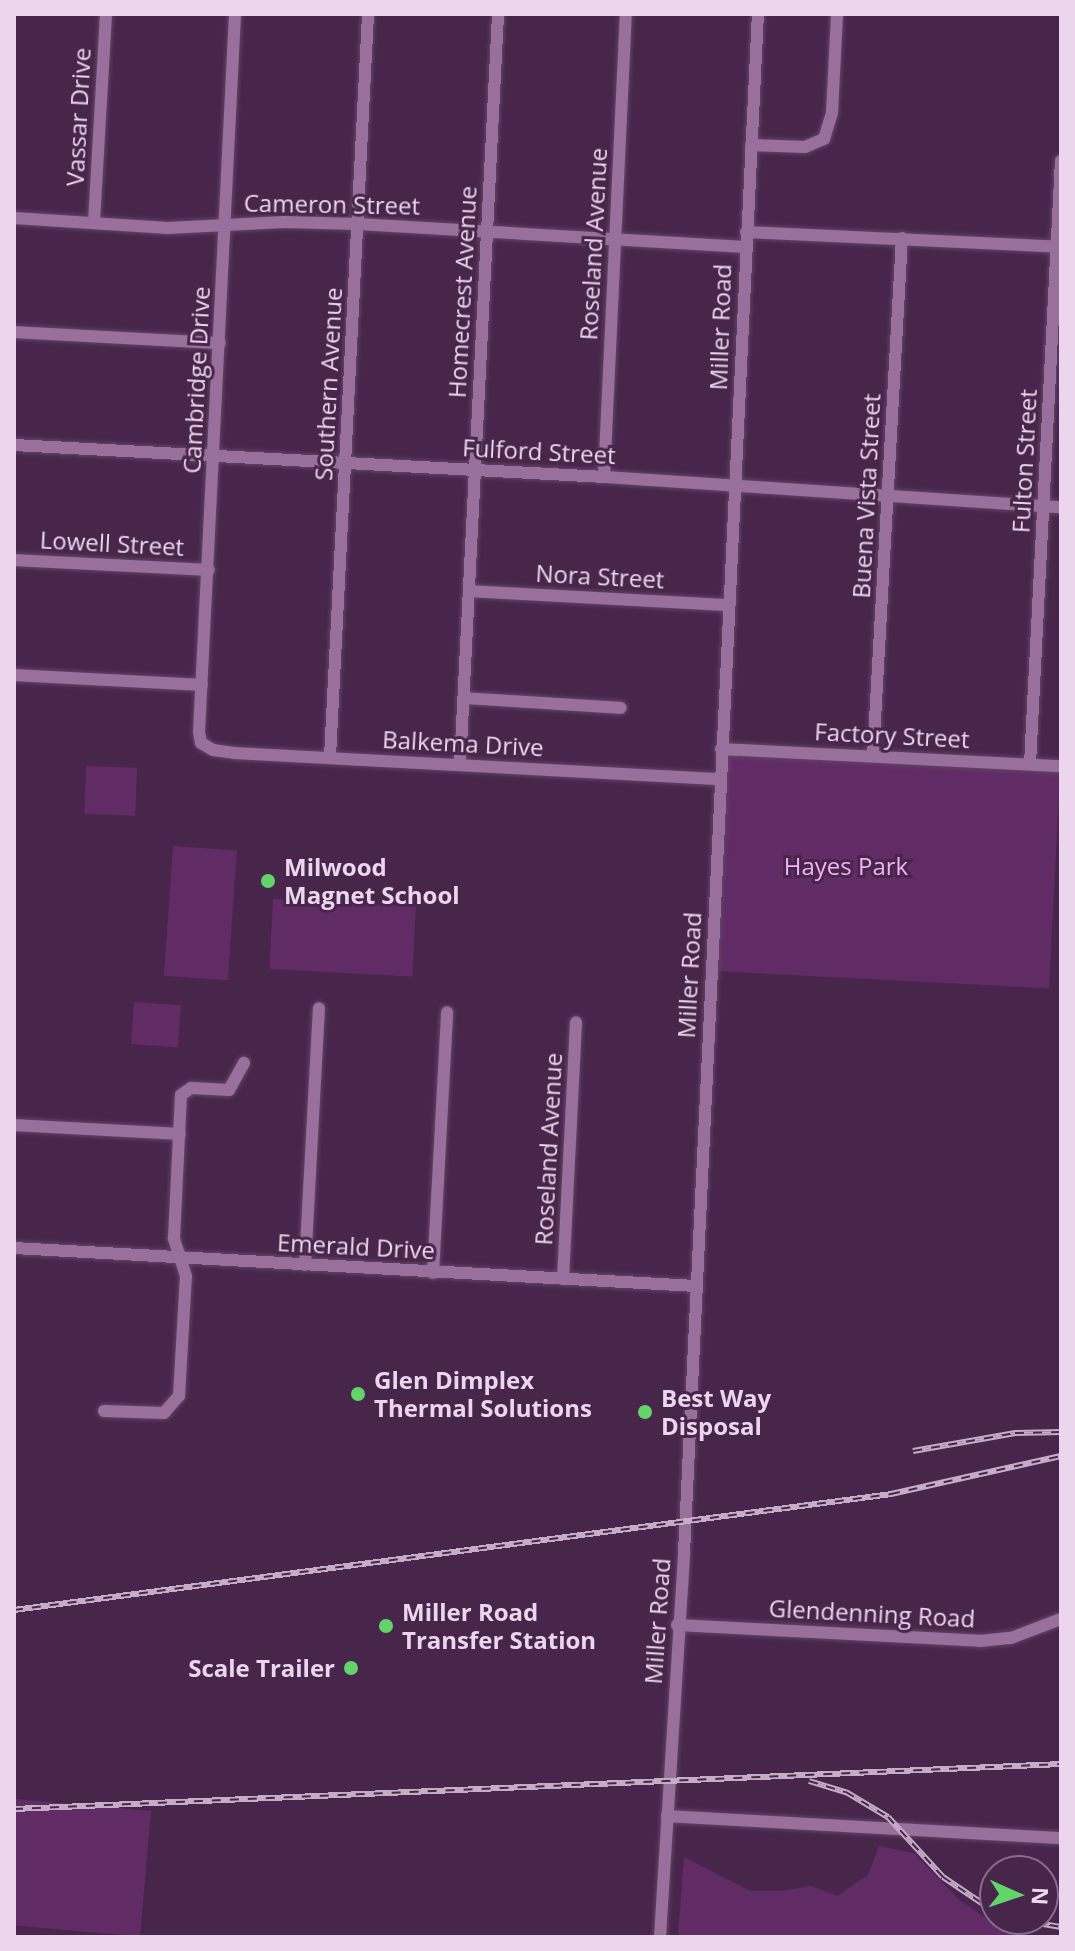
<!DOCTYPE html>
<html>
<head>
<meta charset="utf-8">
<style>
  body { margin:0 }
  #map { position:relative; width:1075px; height:1951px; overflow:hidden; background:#48254b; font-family:"Open Sans",sans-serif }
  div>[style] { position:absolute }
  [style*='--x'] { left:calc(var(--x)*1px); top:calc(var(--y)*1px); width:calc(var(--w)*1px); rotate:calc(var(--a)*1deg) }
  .green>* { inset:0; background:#612c66; transform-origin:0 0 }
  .roads { filter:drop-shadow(0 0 2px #624465) drop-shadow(0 0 2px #624465) }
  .minor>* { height:12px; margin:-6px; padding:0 6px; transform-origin:6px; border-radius:6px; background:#98709b }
  .rail>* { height:6px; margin-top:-3px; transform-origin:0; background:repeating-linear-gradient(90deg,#48254b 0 9px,#c6adc7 0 18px); box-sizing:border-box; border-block:2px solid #c6adc7 }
  .dots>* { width:22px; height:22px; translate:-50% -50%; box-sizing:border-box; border:4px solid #48254b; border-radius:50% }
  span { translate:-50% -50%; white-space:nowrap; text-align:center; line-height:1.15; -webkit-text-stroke:6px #48254b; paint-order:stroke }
  .street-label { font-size:24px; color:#ecd6ed }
  .park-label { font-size:24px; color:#f0b1f5 }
  .poi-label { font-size:24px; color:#ecd6ed; font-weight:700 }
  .left { translate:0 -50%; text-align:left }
  .right { translate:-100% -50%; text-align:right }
  .frame { position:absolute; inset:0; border:16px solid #ecd6ed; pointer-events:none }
  .north { position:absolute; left:979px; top:1855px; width:80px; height:80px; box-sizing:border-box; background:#48254b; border:2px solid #8a6c8c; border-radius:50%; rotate:93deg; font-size:22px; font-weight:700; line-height:32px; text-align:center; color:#ecd6ed }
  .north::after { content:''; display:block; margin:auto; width:28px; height:36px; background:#63d468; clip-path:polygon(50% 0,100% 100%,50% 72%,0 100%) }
</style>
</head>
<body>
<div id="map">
  <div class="green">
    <i style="left:721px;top:749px;width:340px;height:222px;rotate:3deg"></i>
    <i style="left:86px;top:766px;width:51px;height:48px;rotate:2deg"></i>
    <i style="left:173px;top:846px;width:64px;height:130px;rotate:4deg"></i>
    <i style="left:273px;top:899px;width:143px;height:70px;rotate:3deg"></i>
    <i style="left:134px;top:1002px;width:47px;height:42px;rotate:4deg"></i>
    <i style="left:151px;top:1811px;width:126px;height:137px;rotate:95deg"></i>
    <i style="clip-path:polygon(879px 1846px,914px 1853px,958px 1899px,989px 1920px,1017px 1928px,1015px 1937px,678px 1937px,684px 1857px,750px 1891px,781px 1891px,811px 1886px,837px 1896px,868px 1875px)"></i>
  </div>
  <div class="roads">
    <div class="minor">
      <i style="--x:235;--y:14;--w:719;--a:92.87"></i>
      <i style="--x:199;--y:732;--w:11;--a:80"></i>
      <i style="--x:201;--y:743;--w:14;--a:30"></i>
      <i style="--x:213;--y:750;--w:21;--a:8"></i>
      <i style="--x:234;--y:753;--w:487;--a:3.1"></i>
      <i style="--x:751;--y:145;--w:54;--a:2.1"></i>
      <i style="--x:805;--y:147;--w:21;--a:-23"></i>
      <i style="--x:824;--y:139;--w:27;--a:-73"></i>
      <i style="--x:832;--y:113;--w:99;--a:-87.1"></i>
      <i style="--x:14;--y:218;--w:154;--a:3.7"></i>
      <i style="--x:168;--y:228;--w:116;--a:-3"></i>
      <i style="--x:284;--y:222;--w:74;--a:1.5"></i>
      <i style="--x:358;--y:224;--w:388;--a:3.4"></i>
      <i style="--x:94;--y:222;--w:208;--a:-86.7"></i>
      <i style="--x:746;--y:232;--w:315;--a:2.7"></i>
      <i style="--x:14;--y:332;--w:206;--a:3.1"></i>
      <i style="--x:14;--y:445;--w:591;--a:3.1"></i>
      <i style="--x:604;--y:477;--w:458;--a:3.8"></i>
      <i style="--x:604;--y:477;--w:464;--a:-87.3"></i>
      <i style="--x:14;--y:560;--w:195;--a:2.9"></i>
      <i style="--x:469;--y:591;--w:260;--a:3.1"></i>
      <i style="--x:14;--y:675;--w:188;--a:3"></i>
      <i style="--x:464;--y:698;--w:157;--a:3.6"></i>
      <i style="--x:721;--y:749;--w:340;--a:2.9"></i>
      <i style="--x:873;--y:756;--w:519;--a:-86.8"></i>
      <i style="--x:330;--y:757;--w:744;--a:-87.07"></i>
      <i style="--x:1030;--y:764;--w:604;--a:-87.06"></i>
      <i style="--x:460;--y:765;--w:752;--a:-87.1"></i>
      <i style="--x:14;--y:1125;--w:166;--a:3.1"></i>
      <i style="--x:14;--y:1248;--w:682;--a:3.19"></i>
      <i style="--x:305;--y:1265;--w:257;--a:-86.9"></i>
      <i style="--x:433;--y:1273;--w:261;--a:-86.9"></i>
      <i style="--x:563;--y:1279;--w:257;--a:-87.1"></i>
      <i style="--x:104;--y:1411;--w:60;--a:1.9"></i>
      <i style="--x:164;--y:1413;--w:23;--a:-49"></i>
      <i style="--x:179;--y:1396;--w:120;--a:-86.7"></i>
      <i style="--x:186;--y:1276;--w:40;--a:-108"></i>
      <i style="--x:174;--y:1238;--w:143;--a:-87.2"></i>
      <i style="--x:181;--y:1095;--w:12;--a:-35"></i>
      <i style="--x:191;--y:1088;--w:38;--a:3"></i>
      <i style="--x:229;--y:1090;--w:31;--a:-61"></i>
      <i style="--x:677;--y:1625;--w:303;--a:3"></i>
      <i style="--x:980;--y:1641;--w:31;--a:-6"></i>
      <i style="--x:1011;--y:1638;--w:53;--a:-20.8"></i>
      <i style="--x:667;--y:1816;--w:395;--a:3.2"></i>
      <i style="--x:660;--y:1937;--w:385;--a:-86.4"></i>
      <i style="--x:684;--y:1553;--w:1541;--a:-87.25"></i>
    </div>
  </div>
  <div class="rail">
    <i style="--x:913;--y:1451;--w:104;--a:-10"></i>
    <i style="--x:1015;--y:1433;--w:46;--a:-1.2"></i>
    <i style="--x:14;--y:1610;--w:885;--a:-7.53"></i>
    <i style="--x:891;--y:1494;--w:174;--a:-12.6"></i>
    <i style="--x:809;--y:1781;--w:39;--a:17"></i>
    <i style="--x:846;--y:1792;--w:49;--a:30.8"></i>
    <i style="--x:888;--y:1817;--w:81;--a:47.5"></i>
    <i style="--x:943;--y:1877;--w:63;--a:33.9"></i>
    <i style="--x:14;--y:1809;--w:1048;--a:-2.46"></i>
    <i style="--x:1014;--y:1919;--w:48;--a:9.7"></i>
  </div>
  <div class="dots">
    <i style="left:268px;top:881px;background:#63d468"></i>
    <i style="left:358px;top:1394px;background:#63d468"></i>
    <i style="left:645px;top:1412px;background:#63d468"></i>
    <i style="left:386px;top:1626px;background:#63d468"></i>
    <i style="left:351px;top:1668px;background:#63d468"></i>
  </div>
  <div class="street-label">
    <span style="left:78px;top:117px;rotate:-87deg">Vassar Drive</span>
    <span style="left:332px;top:204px;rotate:1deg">Cameron Street</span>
    <span style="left:593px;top:244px;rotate:-87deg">Roseland Avenue</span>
    <span style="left:462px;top:292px;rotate:-87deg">Homecrest Avenue</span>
    <span style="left:720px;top:327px;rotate:-88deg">Miller Road</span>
    <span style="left:196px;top:380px;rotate:-87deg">Cambridge Drive</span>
    <span style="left:328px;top:384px;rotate:-87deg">Southern Avenue</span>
    <span style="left:539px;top:451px;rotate:3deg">Fulford Street</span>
    <span style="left:1024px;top:461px;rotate:-87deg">Fulton Street</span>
    <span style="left:866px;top:496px;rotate:-87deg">Buena Vista Street</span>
    <span style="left:112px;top:543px;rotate:3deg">Lowell Street</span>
    <span style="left:600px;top:576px;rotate:3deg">Nora Street</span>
    <span style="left:892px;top:735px;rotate:3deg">Factory Street</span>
    <span style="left:463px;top:743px;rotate:3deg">Balkema Drive</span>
    <span style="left:689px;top:975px;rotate:-87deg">Miller Road</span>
    <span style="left:548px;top:1149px;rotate:-87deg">Roseland Avenue</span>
    <span style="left:356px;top:1246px;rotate:3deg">Emerald Drive</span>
    <span style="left:872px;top:1613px;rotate:3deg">Glendenning Road</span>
    <span style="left:657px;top:1621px;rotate:-86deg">Miller Road</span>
  </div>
  <div class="park-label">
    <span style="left:846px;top:866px">Hayes Park</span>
  </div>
  <div class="poi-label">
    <span class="left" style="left:284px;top:881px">Milwood<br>Magnet School</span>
    <span class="left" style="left:374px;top:1394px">Glen Dimplex<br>Thermal Solutions</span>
    <span class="left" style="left:661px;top:1412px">Best Way<br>Disposal</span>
    <span class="left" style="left:402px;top:1626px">Miller Road<br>Transfer Station</span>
    <span class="right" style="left:335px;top:1668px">Scale Trailer</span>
  </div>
  <div class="frame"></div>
  <div class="north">N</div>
</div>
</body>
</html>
